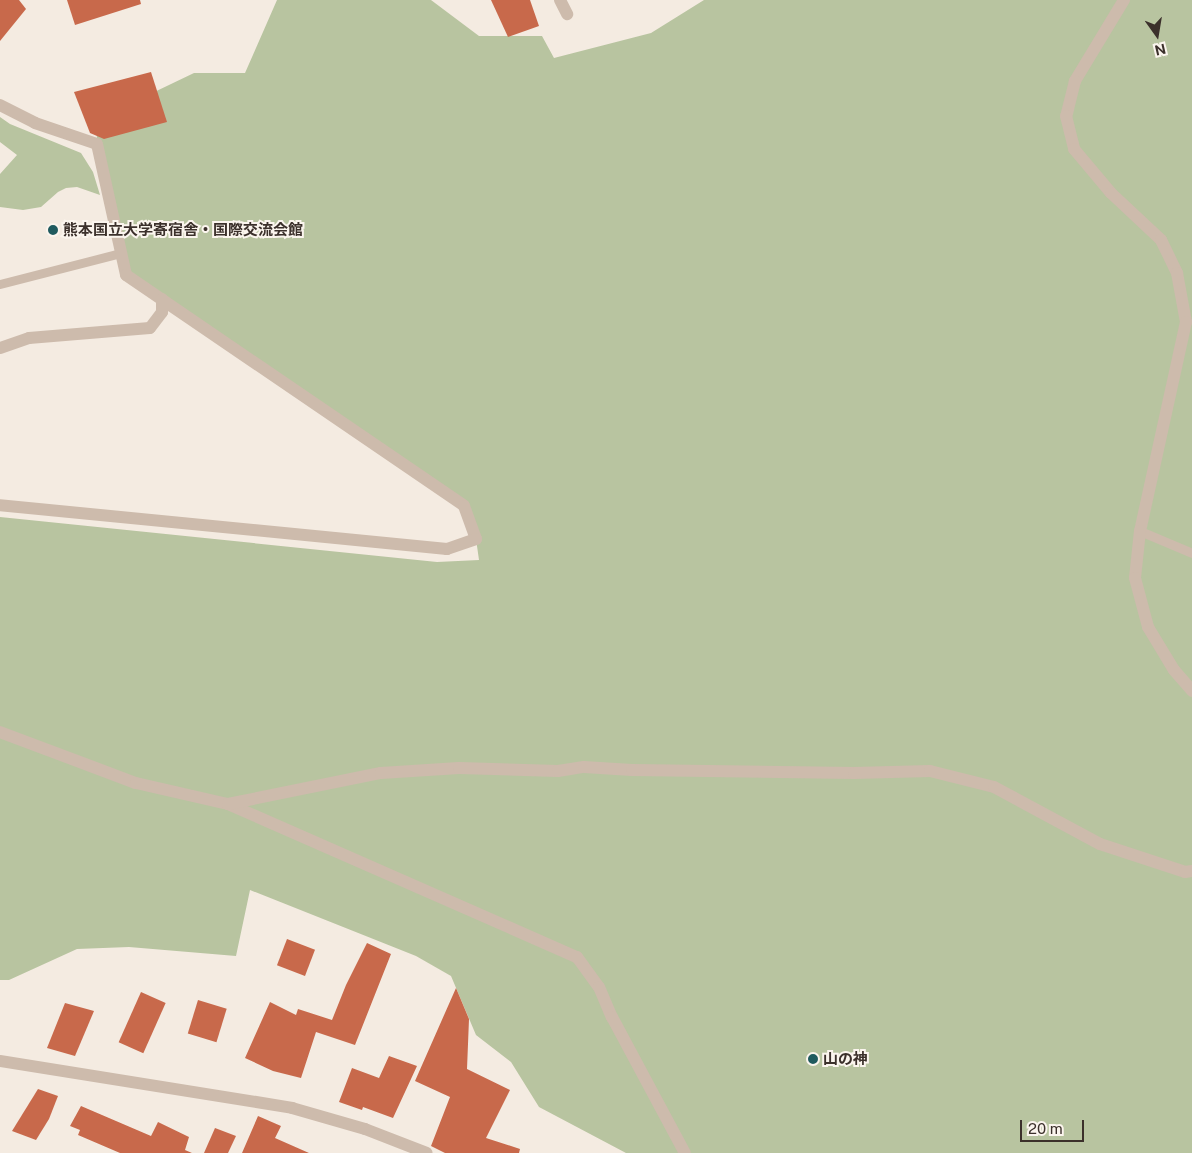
<!DOCTYPE html>
<html>
<head>
<meta charset="utf-8">
<style>
  body { margin:0 }
  #map { position:relative; width:1192px; height:1153px; overflow:hidden; background:#f4ebe1; font-family:"Public Sans","Noto Sans JP",sans-serif }
  div>[style] { position:absolute }
  [style*='--x'] { left:calc(var(--x)*1px); top:calc(var(--y)*1px); width:calc(var(--w)*1px); rotate:calc(var(--a)*1deg) }
  .green>* { inset:0; background:#b8c4a0 }
  .building>* { inset:0; background:#c8694b; transform-origin:0 0 }
  .lane>* { height:9px; margin:-4.5px; padding:0 4.5px; transform-origin:4.5px; border-radius:4.5px; background:#cdbbac }
  .street>* { height:12px; margin:-6px; padding:0 6px; transform-origin:6px; border-radius:6px; background:#cdbbac }
  .dots>* { width:14px; height:14px; translate:-50% -50%; box-sizing:border-box; border:2px solid #fbf5ee; border-radius:50% }
  span { translate:-50% -50%; white-space:nowrap; text-align:center; line-height:1.15; -webkit-text-stroke:4px #fbf5ee; paint-order:stroke }
  .poi-label { font-size:15px; color:#3b302b; font-weight:700 }
  .left { translate:0 -50%; text-align:left }
  .north { position:absolute; left:1132px; top:10px; width:50px; height:50px; -webkit-text-stroke:4px #fbf5ee; paint-order:stroke; rotate:167deg; font-size:14px; font-weight:700; line-height:20px; text-align:center; color:#3b302b }
  .north::after { content:''; display:block; margin:auto; width:18px; height:22px; background:#3b302b; clip-path:polygon(50% 0,100% 100%,50% 72%,0 100%) }
  .scale { position:absolute; left:1020px; top:1120px; width:64px; height:22px; box-sizing:border-box; border:2px solid #3b302b; border-top:0; padding-left:6px; font-size:15px; line-height:18px; white-space:nowrap; color:#3b302b; -webkit-text-stroke:4px #fbf5ee; paint-order:stroke }
</style>
</head>
<body>
<div id="map">
  <div class="green">
    <i style="clip-path:polygon(277px 0,431px 0,479px 36px,542px 36px,554px 58px,651px 33px,704px 0,1192px 0,1192px 1153px,626px 1153px,539px 1107px,511px 1062px,476px 1035px,451px 976px,416px 956px,250px 890px,236px 956px,129px 947px,77px 949px,9px 980px,0 980px,0 517px,437px 562px,479px 560px,476px 539px,464px 506px,126px 275px,97px 144px,96px 93px,146px 96px,194px 73px,245px 73px)"></i>
    <i style="clip-path:polygon(0 117px,10px 124px,81px 153px,93px 172px,100px 195px,77px 187px,66px 188px,58px 192px,41px 207px,23px 210px,0 207px,0 174px,17px 155px,0 142px)"></i>
  </div>
  <div class="building">
    <i style="clip-path:polygon(0 0,19px 0,26px 9px,0 41px)"></i>
    <i style="clip-path:polygon(67px 0,140px 0,141px 4px,75px 25px)"></i>
    <i style="clip-path:polygon(491px 0,530px 0,539px 26px,508px 37px)"></i>
    <i style="clip-path:polygon(151px 72px,167px 122px,104px 139px,90px 133px,74px 92px)"></i>
    <i style="left:287px;top:939px;width:30px;height:28px;rotate:21deg"></i>
    <i style="clip-path:polygon(367px 943px,391px 954px,355px 1045px,316px 1032px,301px 1078px,273px 1071px,245px 1058px,270px 1002px,296px 1015px,298px 1009px,332px 1020px,346px 985px)"></i>
    <i style="clip-path:polygon(456px 988px,469px 1019px,467px 1069px,510px 1090px,486px 1138px,520px 1149px,519px 1153px,445px 1153px,431px 1146px,450px 1097px,415px 1081px)"></i>
    <i style="left:141px;top:992px;width:27px;height:55px;rotate:24deg"></i>
    <i style="left:198px;top:1000px;width:30px;height:35px;rotate:17deg"></i>
    <i style="clip-path:polygon(65px 1003px,94px 1011px,75px 1056px,47px 1048px)"></i>
    <i style="clip-path:polygon(389px 1056px,417px 1066px,393px 1118px,363px 1107px,362px 1110px,339px 1102px,352px 1068px,379px 1078px)"></i>
    <i style="clip-path:polygon(38px 1089px,58px 1096px,49px 1119px,36px 1140px,12px 1131px)"></i>
    <i style="clip-path:polygon(81px 1106px,151px 1136px,158px 1122px,189px 1137px,185px 1150px,192px 1153px,120px 1153px,78px 1135px,80px 1130px,70px 1126px)"></i>
    <i style="clip-path:polygon(258px 1116px,281px 1126px,275px 1138px,309px 1153px,242px 1153px)"></i>
    <i style="clip-path:polygon(215px 1128px,236px 1136px,228px 1153px,204px 1153px)"></i>
  </div>
  <div class="lane">
    <i style="--x:0;--y:284;--w:125;--a:-14.4"></i>
    <i style="--x:1140;--y:531;--w:56;--a:22.9"></i>
  </div>
  <div class="street">
    <i style="--x:560;--y:0;--w:16;--a:63"></i>
    <i style="--x:1124;--y:0;--w:95;--a:121.2"></i>
    <i style="--x:1075;--y:81;--w:36;--a:104"></i>
    <i style="--x:1066;--y:116;--w:34;--a:76"></i>
    <i style="--x:1074;--y:149;--w:57;--a:49.9"></i>
    <i style="--x:1111;--y:193;--w:69;--a:43.2"></i>
    <i style="--x:1161;--y:240;--w:37;--a:64"></i>
    <i style="--x:1177;--y:273;--w:50;--a:79.6"></i>
    <i style="--x:1186;--y:322;--w:214;--a:102.4"></i>
    <i style="--x:1140;--y:531;--w:47;--a:96.1"></i>
    <i style="--x:1135;--y:578;--w:51;--a:75.1"></i>
    <i style="--x:1148;--y:627;--w:50;--a:58.8"></i>
    <i style="--x:1174;--y:670;--w:28;--a:49"></i>
    <i style="--x:0;--y:105;--w:39;--a:27"></i>
    <i style="--x:35;--y:123;--w:65;--a:18.7"></i>
    <i style="--x:97;--y:144;--w:134;--a:77.5"></i>
    <i style="--x:126;--y:275;--w:409;--a:34.3"></i>
    <i style="--x:464;--y:506;--w:35;--a:70"></i>
    <i style="--x:476;--y:539;--w:31;--a:161"></i>
    <i style="--x:447;--y:549;--w:449;--a:-174.4"></i>
    <i style="--x:0;--y:348;--w:31;--a:-19"></i>
    <i style="--x:29;--y:338;--w:121;--a:-4.7"></i>
    <i style="--x:150;--y:328;--w:20;--a:-53"></i>
    <i style="--x:162;--y:312;--w:13;--a:-90"></i>
    <i style="--x:0;--y:732;--w:145;--a:20.6"></i>
    <i style="--x:136;--y:783;--w:94;--a:12.9"></i>
    <i style="--x:228;--y:804;--w:381;--a:23.7"></i>
    <i style="--x:577;--y:957;--w:37;--a:54"></i>
    <i style="--x:599;--y:987;--w:33;--a:67"></i>
    <i style="--x:612;--y:1017;--w:154;--a:61.8"></i>
    <i style="--x:228;--y:804;--w:156;--a:-11.5"></i>
    <i style="--x:381;--y:773;--w:78;--a:-3.7"></i>
    <i style="--x:459;--y:768;--w:99;--a:1.7"></i>
    <i style="--x:558;--y:771;--w:26;--a:-9"></i>
    <i style="--x:584;--y:767;--w:48;--a:3.6"></i>
    <i style="--x:632;--y:770;--w:222;--a:0.8"></i>
    <i style="--x:854;--y:773;--w:76;--a:-1.5"></i>
    <i style="--x:930;--y:771;--w:66;--a:14"></i>
    <i style="--x:994;--y:787;--w:120;--a:28.3"></i>
    <i style="--x:1100;--y:844;--w:89;--a:18.2"></i>
    <i style="--x:1185;--y:872;--w:7;--a:-8"></i>
    <i style="--x:0;--y:1061;--w:296;--a:9.1"></i>
    <i style="--x:292;--y:1108;--w:76;--a:16"></i>
    <i style="--x:365;--y:1129;--w:66;--a:21.2"></i>
  </div>
  <div class="dots">
    <i style="left:53px;top:230px;background:#1f5a5e"></i>
    <i style="left:813px;top:1059px;background:#1f5a5e"></i>
  </div>
  <div class="poi-label">
    <span class="left" style="left:63px;top:230px">熊本国立大学寄宿舎・国際交流会館</span>
    <span class="left" style="left:823px;top:1059px">山の神</span>
  </div>
  <div class="north">N</div>
  <div class="scale">20 m</div>
</div>
</body>
</html>
